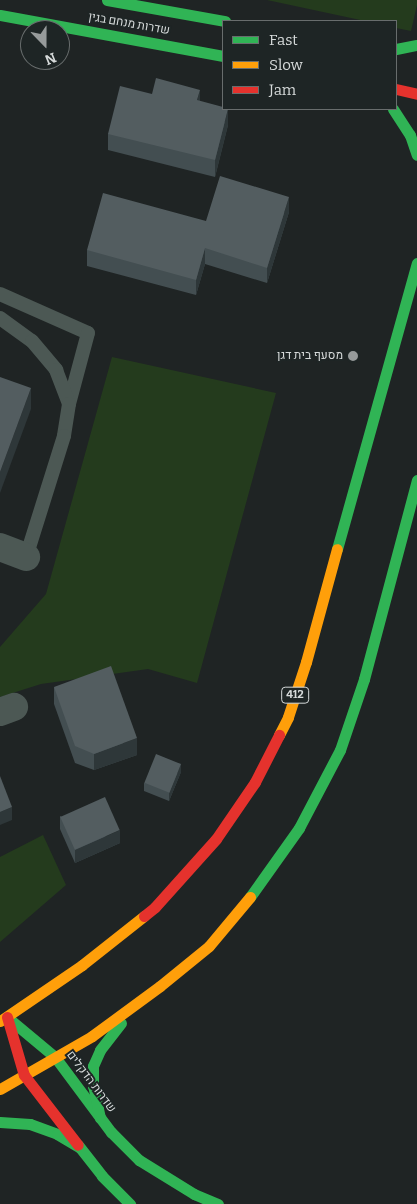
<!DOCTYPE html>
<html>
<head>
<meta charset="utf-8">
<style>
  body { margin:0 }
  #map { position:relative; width:417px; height:1204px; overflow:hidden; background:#1f2424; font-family:Bitter,Heebo,serif }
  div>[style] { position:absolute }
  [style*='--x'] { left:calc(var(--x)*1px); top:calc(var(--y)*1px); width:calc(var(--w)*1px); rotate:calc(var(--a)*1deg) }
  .green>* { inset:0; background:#243b1d }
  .lane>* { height:14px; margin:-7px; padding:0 7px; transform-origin:7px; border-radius:7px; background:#4c5854 }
  .street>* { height:28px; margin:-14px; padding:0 14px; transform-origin:14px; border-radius:14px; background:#4c5854 }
  .fast>* { height:11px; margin:-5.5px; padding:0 5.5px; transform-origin:5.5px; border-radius:5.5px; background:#30b455 }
  .slow>* { height:11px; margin:-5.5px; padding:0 5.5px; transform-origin:5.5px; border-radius:5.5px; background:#ff9f0a }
  .jam>* { height:11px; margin:-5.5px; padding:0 5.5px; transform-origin:5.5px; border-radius:5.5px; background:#e5322d }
  .wall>* { inset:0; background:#434e51 }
  .shaded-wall>* { inset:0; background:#2e3739 }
  .building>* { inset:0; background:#535d60; transform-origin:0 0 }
  .dots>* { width:14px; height:14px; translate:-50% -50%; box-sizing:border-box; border:2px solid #1e2525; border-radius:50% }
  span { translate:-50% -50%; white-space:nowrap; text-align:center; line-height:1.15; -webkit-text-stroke:4px #1e2525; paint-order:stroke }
  .shield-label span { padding:1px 4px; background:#1e2525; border:1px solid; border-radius:4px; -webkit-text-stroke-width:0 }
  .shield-label { font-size:11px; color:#d6dada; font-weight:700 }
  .street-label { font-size:12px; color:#d6dada }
  .poi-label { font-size:12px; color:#d6dada }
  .right { translate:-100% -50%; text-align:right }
  .legend { position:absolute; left:222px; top:20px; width:175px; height:90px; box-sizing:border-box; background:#1e2525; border:1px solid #686d6d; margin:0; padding:6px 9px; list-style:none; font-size:15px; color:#d6dada }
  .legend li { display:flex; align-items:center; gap:10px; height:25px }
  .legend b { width:25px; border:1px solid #686d6d }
  .north { position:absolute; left:20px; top:20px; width:50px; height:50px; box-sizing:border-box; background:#1e2525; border:1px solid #686d6d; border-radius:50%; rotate:158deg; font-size:14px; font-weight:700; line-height:20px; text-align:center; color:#d6dada }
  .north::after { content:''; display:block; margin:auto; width:18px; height:22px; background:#969a9a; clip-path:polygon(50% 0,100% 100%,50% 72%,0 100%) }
</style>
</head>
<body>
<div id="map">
  <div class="green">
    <i style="clip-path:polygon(267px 0,417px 0,417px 5px,411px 31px,396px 28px,396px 21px,365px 21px)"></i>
    <i style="clip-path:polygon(112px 357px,276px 393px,197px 683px,148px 669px,41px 684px,0 697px,0 647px,46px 594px)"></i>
    <i style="clip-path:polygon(43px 835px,66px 885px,0 942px,0 857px)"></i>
  </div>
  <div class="lane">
    <i style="--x:0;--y:294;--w:96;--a:23.9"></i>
    <i style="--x:88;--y:333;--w:73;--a:105"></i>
    <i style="--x:0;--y:318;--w:39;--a:36"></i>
    <i style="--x:32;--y:341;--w:38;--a:50"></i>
    <i style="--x:56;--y:370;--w:36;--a:69"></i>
    <i style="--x:69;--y:404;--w:32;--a:99"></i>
    <i style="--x:64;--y:436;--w:127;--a:107.4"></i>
  </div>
  <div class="street">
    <i style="--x:0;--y:547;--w:28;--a:21"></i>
    <i style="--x:0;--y:712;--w:15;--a:-20"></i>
  </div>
  <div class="fast">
    <i style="--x:107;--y:0;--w:120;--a:10.1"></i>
    <i style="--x:0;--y:15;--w:227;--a:10.4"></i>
    <i style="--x:396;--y:49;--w:21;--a:-11"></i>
    <i style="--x:393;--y:109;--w:31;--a:57"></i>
    <i style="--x:410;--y:135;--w:21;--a:71"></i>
    <i style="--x:337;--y:549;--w:297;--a:-74.4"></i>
    <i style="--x:250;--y:897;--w:85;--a:-54.6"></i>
    <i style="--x:299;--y:828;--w:88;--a:-62.3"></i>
    <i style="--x:340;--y:750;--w:75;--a:-71.3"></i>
    <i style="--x:364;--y:679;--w:206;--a:-75.1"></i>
    <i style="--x:7;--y:1017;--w:62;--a:39.8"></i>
    <i style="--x:55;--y:1057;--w:94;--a:53.3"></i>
    <i style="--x:111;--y:1132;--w:40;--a:45"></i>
    <i style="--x:139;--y:1160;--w:65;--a:31.7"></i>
    <i style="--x:194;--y:1194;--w:26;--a:23"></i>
    <i style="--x:100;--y:1118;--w:33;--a:-102"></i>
    <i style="--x:93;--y:1086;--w:20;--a:-90"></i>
    <i style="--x:93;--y:1066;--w:17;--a:-66"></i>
    <i style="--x:100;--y:1050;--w:34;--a:-52"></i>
    <i style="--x:0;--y:1122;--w:30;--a:4"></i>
    <i style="--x:30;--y:1124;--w:29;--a:20"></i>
    <i style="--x:57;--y:1134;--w:26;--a:31"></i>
    <i style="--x:78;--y:1145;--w:39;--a:52"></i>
    <i style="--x:102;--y:1176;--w:40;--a:45"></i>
  </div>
  <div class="slow">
    <i style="--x:279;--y:735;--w:20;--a:-63"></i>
    <i style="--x:288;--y:717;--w:58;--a:-71.9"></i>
    <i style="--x:306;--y:662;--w:117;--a:-74.7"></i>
    <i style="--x:0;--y:1021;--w:99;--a:-34.3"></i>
    <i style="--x:82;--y:965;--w:79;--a:-38.3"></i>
    <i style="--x:0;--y:1089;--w:106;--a:-29.9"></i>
    <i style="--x:92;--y:1036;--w:84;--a:-36.3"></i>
    <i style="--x:160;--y:986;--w:63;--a:-39.2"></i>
    <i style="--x:209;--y:946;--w:64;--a:-50.1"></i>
  </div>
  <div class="jam">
    <i style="--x:396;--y:89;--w:22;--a:13"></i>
    <i style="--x:144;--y:916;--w:14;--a:-39"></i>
    <i style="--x:155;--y:907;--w:91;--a:-48.1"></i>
    <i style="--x:216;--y:839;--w:69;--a:-55.6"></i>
    <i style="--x:255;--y:782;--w:53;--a:-62.9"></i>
    <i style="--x:7;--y:1017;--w:60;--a:73.7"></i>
    <i style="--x:24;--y:1075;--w:88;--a:52.4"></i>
  </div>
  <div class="wall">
    <i style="clip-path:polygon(152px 94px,200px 101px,228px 125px,215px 177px,108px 150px,108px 134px)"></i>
    <i style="clip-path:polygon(289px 212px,267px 283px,205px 264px,196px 295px,87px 266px,87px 250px,206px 221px)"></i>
    <i style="clip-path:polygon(54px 687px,137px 755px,94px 770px,75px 763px,54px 704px)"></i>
    <i style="clip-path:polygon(181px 772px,169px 801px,144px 791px,144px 783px)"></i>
    <i style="clip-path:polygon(60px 816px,120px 843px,75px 863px,60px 829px)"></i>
  </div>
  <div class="shaded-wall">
    <i style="clip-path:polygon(200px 90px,200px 106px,197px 100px)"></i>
    <i style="clip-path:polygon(228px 109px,228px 125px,215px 177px,215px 160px)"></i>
    <i style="clip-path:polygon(289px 197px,289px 212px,267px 283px,267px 268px)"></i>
    <i style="clip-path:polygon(205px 248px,205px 264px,196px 295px,196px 280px)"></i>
    <i style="clip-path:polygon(31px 388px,31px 409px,0 493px,0 472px)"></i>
    <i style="clip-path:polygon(137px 738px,137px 755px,94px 770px,94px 754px)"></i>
    <i style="clip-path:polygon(181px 764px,181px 772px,169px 801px,169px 793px)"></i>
    <i style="clip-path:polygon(12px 807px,12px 820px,0 825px,0 812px)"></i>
    <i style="clip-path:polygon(120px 830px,120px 843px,75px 863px,75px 850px)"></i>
  </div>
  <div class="building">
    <i style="clip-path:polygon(156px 78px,200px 90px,197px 100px,223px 107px,223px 109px,228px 109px,215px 160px,108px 134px,120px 86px,152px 94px)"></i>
    <i style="clip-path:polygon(220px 176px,289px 197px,267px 268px,205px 248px,196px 280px,87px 250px,103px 193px,206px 221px)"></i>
    <i style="clip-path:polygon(0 377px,31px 388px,0 472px)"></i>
    <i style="clip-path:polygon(111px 666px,137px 738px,94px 754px,75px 746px,54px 687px)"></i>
    <i style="left:156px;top:754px;width:27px;height:31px;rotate:22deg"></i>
    <i style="clip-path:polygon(0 776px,12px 807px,0 812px)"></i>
    <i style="left:105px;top:797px;width:36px;height:49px;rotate:66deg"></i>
  </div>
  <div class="dots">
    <i style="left:353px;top:356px;background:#969a9a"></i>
  </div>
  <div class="shield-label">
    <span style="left:295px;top:695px">412</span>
  </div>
  <div class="street-label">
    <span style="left:129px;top:24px;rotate:10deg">שדרות מנחם בגין</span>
    <span style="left:91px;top:1082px;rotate:53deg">שדרות הדקלים</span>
  </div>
  <div class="poi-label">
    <span class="right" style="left:343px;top:356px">מסעף בית דגן</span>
  </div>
  <ul class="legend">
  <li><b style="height:6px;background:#30b455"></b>Fast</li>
  <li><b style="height:6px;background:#ff9f0a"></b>Slow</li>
  <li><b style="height:6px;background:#e5322d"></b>Jam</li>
  </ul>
  <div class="north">N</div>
</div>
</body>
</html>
